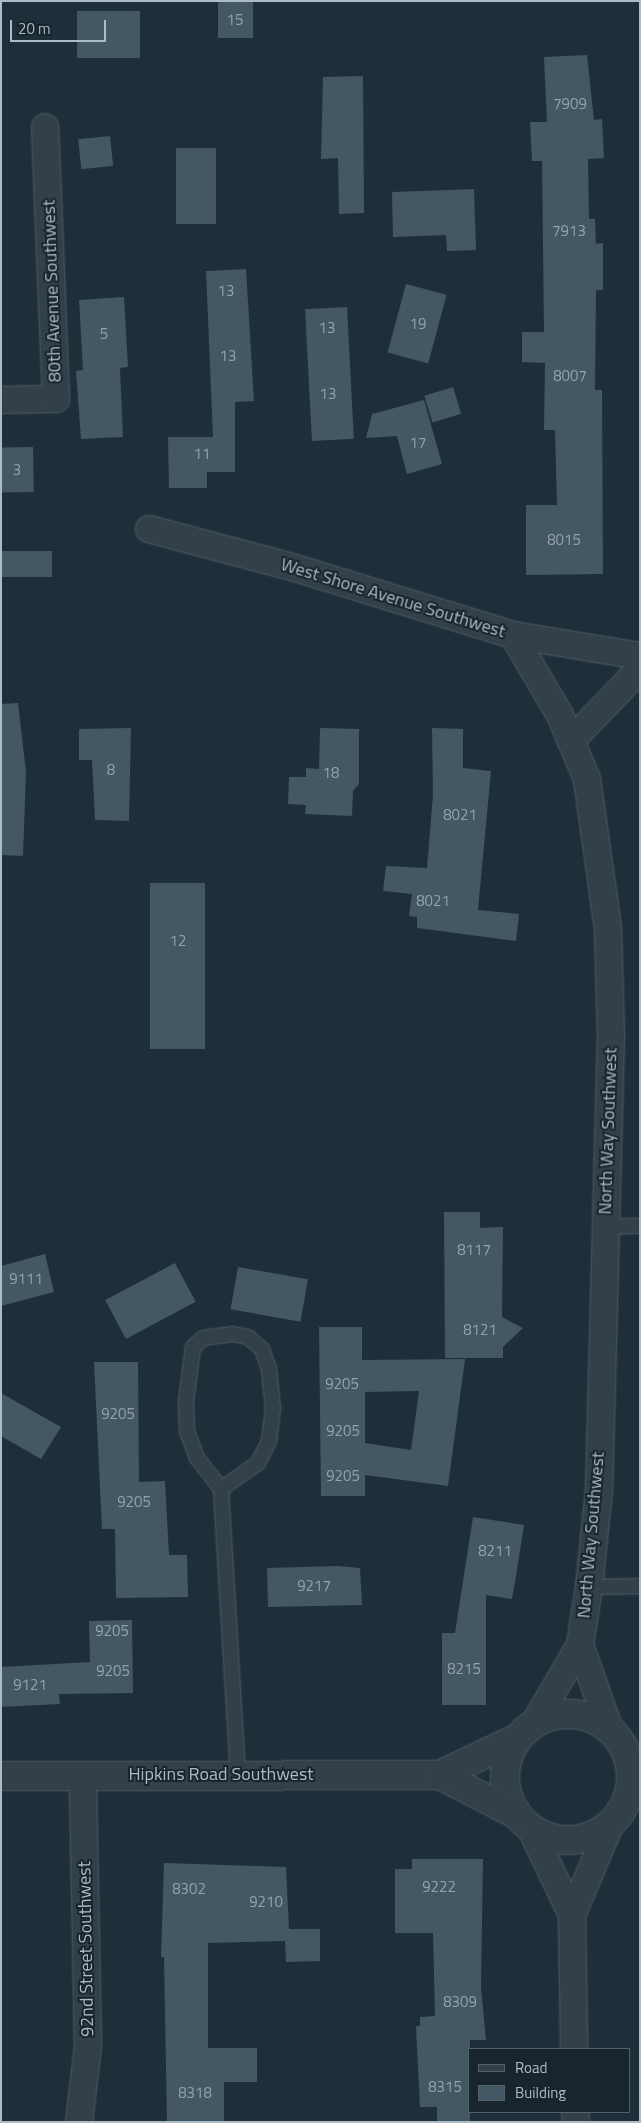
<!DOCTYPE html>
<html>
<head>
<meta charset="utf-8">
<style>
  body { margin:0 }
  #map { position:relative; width:641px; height:2123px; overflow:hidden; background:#1f2f3a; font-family:"Titillium Web",sans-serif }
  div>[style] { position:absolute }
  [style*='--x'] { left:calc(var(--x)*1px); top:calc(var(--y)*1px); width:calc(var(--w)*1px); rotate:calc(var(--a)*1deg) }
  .building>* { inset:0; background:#445764; transform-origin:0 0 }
  .roads { filter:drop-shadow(0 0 1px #505e68) drop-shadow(0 0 1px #505e68) }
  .service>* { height:14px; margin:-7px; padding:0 7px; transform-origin:7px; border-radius:7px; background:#33404a }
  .minor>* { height:26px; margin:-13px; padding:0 13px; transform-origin:13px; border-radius:13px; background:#33404a }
  .tertiary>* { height:28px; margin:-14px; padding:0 14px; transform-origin:14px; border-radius:14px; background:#33404a }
  .tertiary>.ring { margin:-14px; padding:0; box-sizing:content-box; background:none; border:28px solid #33404a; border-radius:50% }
  span { translate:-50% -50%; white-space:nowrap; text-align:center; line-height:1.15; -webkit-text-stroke:4px #18252e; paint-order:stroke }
  .number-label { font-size:15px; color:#93a2ae }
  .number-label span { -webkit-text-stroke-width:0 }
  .street-label { font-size:18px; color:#adbbc7 }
  .frame { position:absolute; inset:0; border:2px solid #adbbc7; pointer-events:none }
  .legend { position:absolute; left:468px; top:2048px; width:162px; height:65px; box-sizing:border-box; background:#18252e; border:1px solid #54616b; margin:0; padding:6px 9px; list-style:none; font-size:15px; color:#adbbc7 }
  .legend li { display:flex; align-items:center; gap:10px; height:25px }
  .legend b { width:25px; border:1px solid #54616b }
  .scale { position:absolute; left:10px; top:20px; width:96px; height:22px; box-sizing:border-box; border:2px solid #adbbc7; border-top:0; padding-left:6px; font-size:15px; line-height:18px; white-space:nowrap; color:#adbbc7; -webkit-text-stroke:4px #18252e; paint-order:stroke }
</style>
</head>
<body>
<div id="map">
  <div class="building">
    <i style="left:218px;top:1px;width:35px;height:37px"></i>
    <i style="left:77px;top:11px;width:63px;height:47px"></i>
    <i style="clip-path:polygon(587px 55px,594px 120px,602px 119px,604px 158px,588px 159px,589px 219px,595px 219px,596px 244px,603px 243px,603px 290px,596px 290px,595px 390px,602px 390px,603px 574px,526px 575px,526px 505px,557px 505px,555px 430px,544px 430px,545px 363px,522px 362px,522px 332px,544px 332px,542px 161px,532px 161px,530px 122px,547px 122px,544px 57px)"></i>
    <i style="clip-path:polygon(363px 76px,364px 213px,339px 214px,338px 158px,321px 159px,323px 77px)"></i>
    <i style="left:110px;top:136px;width:30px;height:32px;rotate:84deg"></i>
    <i style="left:176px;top:148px;width:40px;height:76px"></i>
    <i style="clip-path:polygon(474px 189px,476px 250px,447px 251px,446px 235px,393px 237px,392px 192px)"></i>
    <i style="clip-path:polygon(246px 269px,254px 401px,235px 402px,235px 472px,207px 472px,207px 488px,169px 488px,168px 437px,213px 437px,206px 271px)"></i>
    <i style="left:406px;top:284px;width:42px;height:71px;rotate:15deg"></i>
    <i style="clip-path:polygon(124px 297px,128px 367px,120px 368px,123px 437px,81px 439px,76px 371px,83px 370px,79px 300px)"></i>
    <i style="left:347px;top:307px;width:132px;height:42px;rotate:87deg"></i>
    <i style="left:453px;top:387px;width:28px;height:30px;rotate:73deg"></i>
    <i style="clip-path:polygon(424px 400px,442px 464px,407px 474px,397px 436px,366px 438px,372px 414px)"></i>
    <i style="left:33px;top:447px;width:45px;height:32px;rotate:89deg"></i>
    <i style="left:1px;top:551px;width:51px;height:26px"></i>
    <i style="clip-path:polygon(18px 703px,26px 772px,23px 856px,1px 855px,1px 704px)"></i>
    <i style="clip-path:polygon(131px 728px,129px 821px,95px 820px,92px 760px,79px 760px,79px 729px)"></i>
    <i style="clip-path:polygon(320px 728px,359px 729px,359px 784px,353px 791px,352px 816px,305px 814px,306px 805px,288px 804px,289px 777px,306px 777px,306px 768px,319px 769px)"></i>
    <i style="clip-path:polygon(432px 728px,463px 729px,463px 768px,491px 771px,478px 910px,519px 914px,516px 941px,417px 928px,417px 917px,409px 916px,412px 894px,383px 891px,386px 866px,427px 868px,433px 795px)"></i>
    <i style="left:205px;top:883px;width:166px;height:55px;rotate:90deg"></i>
    <i style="clip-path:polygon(444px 1212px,480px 1212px,480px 1228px,503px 1227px,502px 1317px,523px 1328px,503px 1347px,503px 1358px,445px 1358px)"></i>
    <i style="clip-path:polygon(45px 1254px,54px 1292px,1px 1306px,1px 1266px)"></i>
    <i style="left:175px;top:1263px;width:44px;height:79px;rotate:62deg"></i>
    <i style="left:238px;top:1267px;width:71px;height:43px;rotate:10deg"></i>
    <i style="clip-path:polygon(evenodd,319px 1327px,362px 1327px,362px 1360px,465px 1359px,448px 1486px,365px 1475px,365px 1496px,321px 1496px,319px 1327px,419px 1391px,411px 1450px,365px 1443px,365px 1392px,419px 1391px)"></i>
    <i style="clip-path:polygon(94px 1362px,138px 1362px,139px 1482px,165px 1481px,169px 1555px,187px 1555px,188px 1597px,116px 1598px,115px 1529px,102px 1529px)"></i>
    <i style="clip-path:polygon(1px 1393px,61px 1427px,41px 1459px,1px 1436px)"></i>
    <i style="clip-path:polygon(473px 1517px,524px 1525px,516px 1576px,512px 1599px,486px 1595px,486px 1705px,442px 1705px,442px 1633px,455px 1633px)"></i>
    <i style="clip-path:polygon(338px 1566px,360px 1568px,362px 1605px,268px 1607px,267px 1568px)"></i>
    <i style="clip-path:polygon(132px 1620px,133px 1693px,59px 1694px,60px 1704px,1px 1707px,1px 1667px,90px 1662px,89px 1621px)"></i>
    <i style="clip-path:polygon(412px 1859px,483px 1859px,481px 1987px,486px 2040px,470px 2040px,470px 2122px,437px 2122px,437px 2107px,420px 2107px,416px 2026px,420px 2026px,420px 2017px,435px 2016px,433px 1933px,395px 1933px,395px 1869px,412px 1869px)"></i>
    <i style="clip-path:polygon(164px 1863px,286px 1867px,289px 1929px,320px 1929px,320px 1961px,286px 1962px,285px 1941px,208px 1943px,208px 2048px,257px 2048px,257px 2082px,224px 2082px,224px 2122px,167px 2122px,164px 1957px,161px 1957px)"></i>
  </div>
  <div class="roads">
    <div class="service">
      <i style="--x:605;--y:1227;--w:35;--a:-2"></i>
      <i style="--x:221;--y:1489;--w:45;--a:-35.1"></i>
      <i style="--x:258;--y:1463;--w:25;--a:-63"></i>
      <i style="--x:269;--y:1441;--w:33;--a:-83"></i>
      <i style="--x:273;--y:1408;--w:39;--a:-96"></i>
      <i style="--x:269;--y:1369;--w:21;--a:-109"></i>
      <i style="--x:262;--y:1349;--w:18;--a:-139"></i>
      <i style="--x:248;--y:1337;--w:16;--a:-169"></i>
      <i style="--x:232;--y:1334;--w:29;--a:172"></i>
      <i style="--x:203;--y:1338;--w:13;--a:138"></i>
      <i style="--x:193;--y:1347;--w:55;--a:97.3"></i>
      <i style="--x:186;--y:1402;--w:29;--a:88"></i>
      <i style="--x:187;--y:1431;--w:29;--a:70"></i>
      <i style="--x:197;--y:1458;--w:39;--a:52"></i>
      <i style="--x:221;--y:1489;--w:284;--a:86.6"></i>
      <i style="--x:589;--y:1587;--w:51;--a:-1.1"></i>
    </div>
    <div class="minor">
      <i style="--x:1;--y:400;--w:55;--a:-1"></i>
      <i style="--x:56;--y:399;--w:272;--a:-92.3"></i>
      <i style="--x:149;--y:529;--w:148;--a:14.9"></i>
      <i style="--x:292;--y:567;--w:231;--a:17.1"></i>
      <i style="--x:513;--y:635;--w:129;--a:9.4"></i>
      <i style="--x:513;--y:635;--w:93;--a:59.6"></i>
      <i style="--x:560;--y:715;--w:69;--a:67.1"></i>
      <i style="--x:587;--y:779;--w:151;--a:82"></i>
      <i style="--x:608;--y:929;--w:106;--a:88.4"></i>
      <i style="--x:611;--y:1035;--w:455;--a:91.5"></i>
      <i style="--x:599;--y:1490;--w:98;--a:95.9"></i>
      <i style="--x:589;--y:1587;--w:59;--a:98.8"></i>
      <i style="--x:580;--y:1645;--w:91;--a:120.2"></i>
      <i style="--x:571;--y:741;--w:100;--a:-46.2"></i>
      <i style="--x:580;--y:1645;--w:90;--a:70.6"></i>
      <i style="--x:531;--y:1829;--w:95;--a:64.5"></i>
      <i style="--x:572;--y:1915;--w:134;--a:89.1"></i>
      <i style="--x:572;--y:1915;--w:98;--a:-67.1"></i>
      <i style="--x:575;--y:2112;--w:10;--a:84"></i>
      <i style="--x:79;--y:2122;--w:76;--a:-83.2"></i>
      <i style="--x:88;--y:2047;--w:272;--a:-91.1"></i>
    </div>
    <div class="tertiary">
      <i class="ring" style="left:505px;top:1714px;width:98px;height:98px"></i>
      <i style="--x:440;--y:1775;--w:85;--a:27.2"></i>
      <i style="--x:1;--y:1776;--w:439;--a:-0.1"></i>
      <i style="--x:440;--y:1775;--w:86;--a:-25.4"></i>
    </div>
  </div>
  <div class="number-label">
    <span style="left:235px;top:20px">15</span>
    <span style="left:570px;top:104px">7909</span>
    <span style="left:569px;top:231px">7913</span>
    <span style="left:226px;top:291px">13</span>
    <span style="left:418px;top:324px">19</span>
    <span style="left:327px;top:328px">13</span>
    <span style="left:104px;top:334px">5</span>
    <span style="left:228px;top:356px">13</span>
    <span style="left:570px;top:376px">8007</span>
    <span style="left:328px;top:394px">13</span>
    <span style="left:418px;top:443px">17</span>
    <span style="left:202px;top:454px">11</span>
    <span style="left:17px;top:470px">3</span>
    <span style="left:564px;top:540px">8015</span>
    <span style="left:111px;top:770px">8</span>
    <span style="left:331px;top:773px">18</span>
    <span style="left:460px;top:815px">8021</span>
    <span style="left:433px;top:901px">8021</span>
    <span style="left:178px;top:941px">12</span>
    <span style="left:474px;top:1250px">8117</span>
    <span style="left:26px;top:1279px">9111</span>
    <span style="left:480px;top:1330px">8121</span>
    <span style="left:342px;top:1384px">9205</span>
    <span style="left:118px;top:1414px">9205</span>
    <span style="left:343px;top:1431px">9205</span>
    <span style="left:343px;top:1476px">9205</span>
    <span style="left:134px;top:1502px">9205</span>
    <span style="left:495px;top:1551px">8211</span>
    <span style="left:314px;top:1586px">9217</span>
    <span style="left:112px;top:1631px">9205</span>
    <span style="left:464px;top:1669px">8215</span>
    <span style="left:113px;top:1671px">9205</span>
    <span style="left:30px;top:1685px">9121</span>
    <span style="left:439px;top:1887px">9222</span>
    <span style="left:189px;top:1889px">8302</span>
    <span style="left:266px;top:1902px">9210</span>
    <span style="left:460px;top:2002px">8309</span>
    <span style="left:445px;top:2087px">8315</span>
    <span style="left:195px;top:2093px">8318</span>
  </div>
  <div class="street-label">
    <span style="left:52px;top:291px;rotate:-92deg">80th Avenue Southwest</span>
    <span style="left:393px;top:598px;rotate:17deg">West Shore Avenue Southwest</span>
    <span style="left:608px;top:1131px;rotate:-88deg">North Way Southwest</span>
    <span style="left:591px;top:1535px;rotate:-85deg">North Way Southwest</span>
    <span style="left:221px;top:1774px">Hipkins Road Southwest</span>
    <span style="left:86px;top:1949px;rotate:-91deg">92nd Street Southwest</span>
  </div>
  <div class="frame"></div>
  <ul class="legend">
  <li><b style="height:6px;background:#33404a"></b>Road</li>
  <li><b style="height:14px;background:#445764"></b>Building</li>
  </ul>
  <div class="scale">20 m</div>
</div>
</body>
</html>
